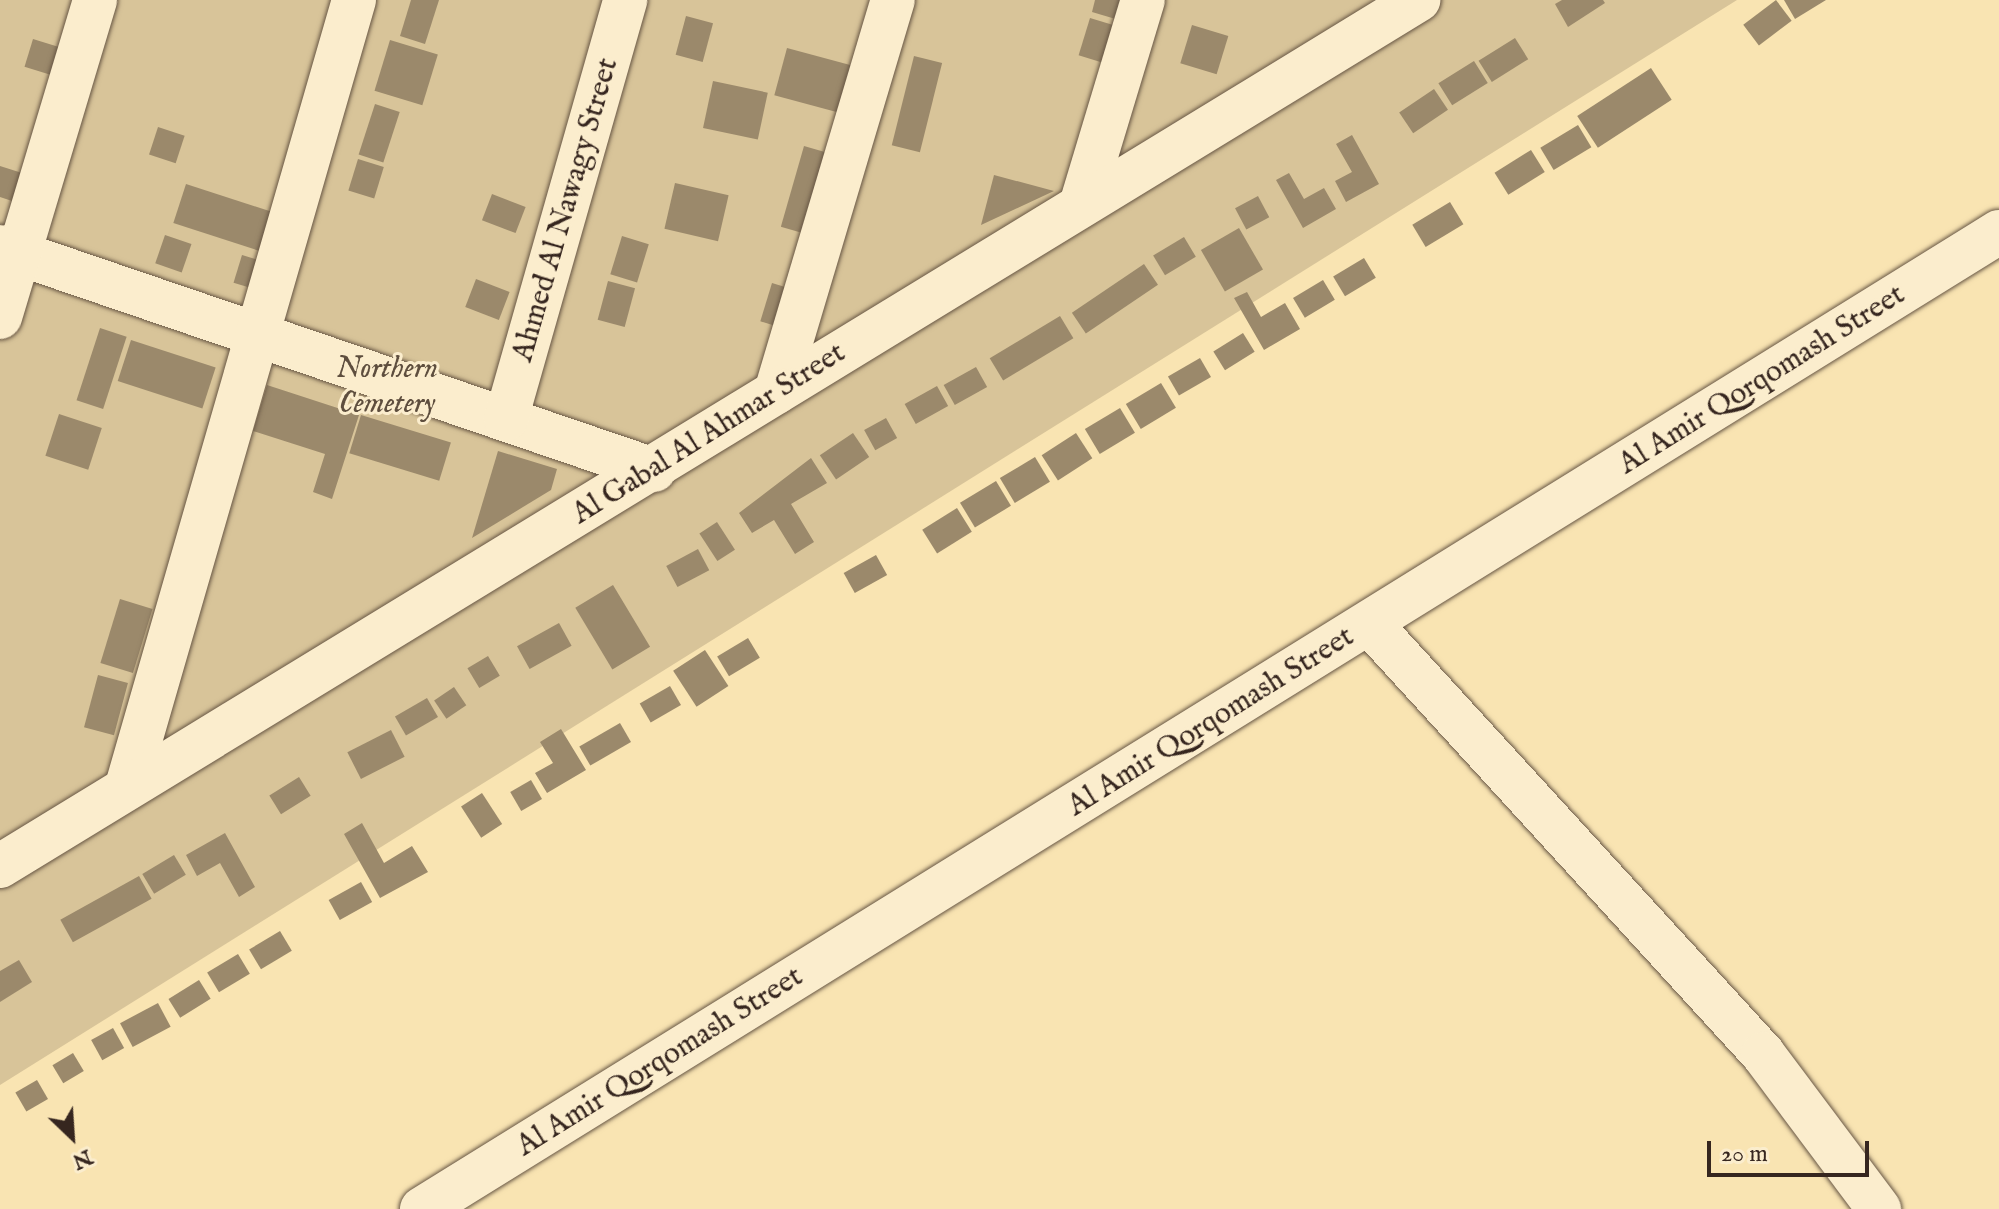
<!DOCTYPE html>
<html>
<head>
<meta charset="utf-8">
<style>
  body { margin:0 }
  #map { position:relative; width:1999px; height:1209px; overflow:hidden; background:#f9e4b2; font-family:"IM FELL English",serif }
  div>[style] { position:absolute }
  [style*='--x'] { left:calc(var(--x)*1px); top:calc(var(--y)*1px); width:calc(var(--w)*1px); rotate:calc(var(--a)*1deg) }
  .green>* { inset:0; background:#d8c499 }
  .building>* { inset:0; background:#9b896b; transform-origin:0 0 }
  .roads { filter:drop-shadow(0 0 2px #675644) drop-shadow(0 0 2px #675644) }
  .minor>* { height:44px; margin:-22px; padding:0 22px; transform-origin:22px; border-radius:22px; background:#fbedcd }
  span { translate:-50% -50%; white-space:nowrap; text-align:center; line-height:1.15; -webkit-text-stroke:6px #fbedcd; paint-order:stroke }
  .street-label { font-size:30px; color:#36261f }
  .park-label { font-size:30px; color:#5e4e3e; font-style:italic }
  .north { position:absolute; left:32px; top:1097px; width:80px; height:80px; -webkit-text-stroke:6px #fbedcd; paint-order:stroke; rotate:155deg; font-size:22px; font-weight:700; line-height:32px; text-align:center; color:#36261f }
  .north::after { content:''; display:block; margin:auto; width:28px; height:36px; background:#36261f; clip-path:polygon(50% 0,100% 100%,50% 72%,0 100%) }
  .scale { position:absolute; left:1707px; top:1141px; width:162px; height:36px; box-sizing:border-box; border:4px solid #36261f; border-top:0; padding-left:10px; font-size:24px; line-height:28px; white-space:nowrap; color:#36261f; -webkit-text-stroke:6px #fbedcd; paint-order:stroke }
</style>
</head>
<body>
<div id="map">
  <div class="green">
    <i style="clip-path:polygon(0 0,1737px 0,0 1085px)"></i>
  </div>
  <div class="building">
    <i style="clip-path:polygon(411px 0,439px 0,425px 44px,400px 36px)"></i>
    <i style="clip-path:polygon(1095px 0,1136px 0,1129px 23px,1092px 12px)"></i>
    <i style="clip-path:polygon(1562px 0,1603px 0,1605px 3px,1568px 27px,1555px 4px)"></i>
    <i style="left:1776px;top:0;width:26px;height:41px;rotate:53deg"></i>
    <i style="clip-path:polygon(1784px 0,1826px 0,1795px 19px)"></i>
    <i style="left:686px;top:16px;width:28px;height:40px;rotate:15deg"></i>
    <i style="left:1090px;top:18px;width:38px;height:39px;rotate:17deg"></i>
    <i style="left:1192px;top:25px;width:38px;height:40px;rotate:17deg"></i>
    <i style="left:1515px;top:38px;width:25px;height:43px;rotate:58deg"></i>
    <i style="left:33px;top:39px;width:27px;height:29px;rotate:17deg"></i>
    <i style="left:390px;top:40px;width:50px;height:53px;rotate:17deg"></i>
    <i style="left:787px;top:48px;width:74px;height:49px;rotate:15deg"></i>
    <i style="left:914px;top:56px;width:29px;height:92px;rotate:14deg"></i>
    <i style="left:1474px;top:61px;width:26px;height:42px;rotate:58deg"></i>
    <i style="left:1651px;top:68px;width:38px;height:88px;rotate:57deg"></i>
    <i style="left:713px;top:81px;width:56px;height:48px;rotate:12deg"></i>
    <i style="left:1434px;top:89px;width:25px;height:42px;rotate:56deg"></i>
    <i style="left:375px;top:104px;width:26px;height:53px;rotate:18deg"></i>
    <i style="left:1578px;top:125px;width:26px;height:44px;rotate:59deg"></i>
    <i style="left:158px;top:127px;width:28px;height:29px;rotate:18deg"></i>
    <i style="clip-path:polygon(1352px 135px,1379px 184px,1346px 202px,1335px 181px,1352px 172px,1336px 144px)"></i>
    <i style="left:804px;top:146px;width:35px;height:84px;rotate:16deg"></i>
    <i style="left:1531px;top:150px;width:26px;height:43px;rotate:58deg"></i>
    <i style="left:358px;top:159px;width:27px;height:33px;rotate:17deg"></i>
    <i style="clip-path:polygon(0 166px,22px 173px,12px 201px,0 197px)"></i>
    <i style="clip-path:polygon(1289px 173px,1304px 199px,1324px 188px,1336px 209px,1303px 228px,1276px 180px)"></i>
    <i style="clip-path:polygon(994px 175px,1054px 191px,981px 225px)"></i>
    <i style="left:675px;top:183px;width:55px;height:47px;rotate:13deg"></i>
    <i style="left:186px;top:184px;width:99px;height:41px;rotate:18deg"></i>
    <i style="left:492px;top:194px;width:36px;height:28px;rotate:21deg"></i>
    <i style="left:1258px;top:196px;width:24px;height:26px;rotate:62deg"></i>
    <i style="left:1450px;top:202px;width:26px;height:44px;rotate:59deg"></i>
    <i style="left:1239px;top:228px;width:48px;height:44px;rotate:60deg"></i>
    <i style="left:165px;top:235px;width:28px;height:30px;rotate:19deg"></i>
    <i style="left:622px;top:236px;width:28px;height:40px;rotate:17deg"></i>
    <i style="left:1184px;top:237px;width:23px;height:36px;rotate:59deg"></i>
    <i style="left:242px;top:255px;width:27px;height:29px;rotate:17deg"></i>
    <i style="left:1364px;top:258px;width:23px;height:36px;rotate:59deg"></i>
    <i style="left:1144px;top:264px;width:25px;height:87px;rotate:56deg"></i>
    <i style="left:476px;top:279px;width:36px;height:30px;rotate:21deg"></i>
    <i style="left:1323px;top:280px;width:23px;height:35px;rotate:59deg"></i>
    <i style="left:608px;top:281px;width:28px;height:40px;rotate:15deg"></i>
    <i style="left:772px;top:283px;width:28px;height:40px;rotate:17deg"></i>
    <i style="clip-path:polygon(1247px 292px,1261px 317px,1285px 303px,1300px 329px,1264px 350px,1234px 298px)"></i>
    <i style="left:1060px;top:316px;width:26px;height:82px;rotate:59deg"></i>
    <i style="left:100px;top:328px;width:28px;height:76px;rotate:18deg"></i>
    <i style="left:1243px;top:333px;width:22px;height:35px;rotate:58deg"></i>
    <i style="left:131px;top:340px;width:89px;height:43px;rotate:18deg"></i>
    <i style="left:1200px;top:358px;width:22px;height:37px;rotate:60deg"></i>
    <i style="left:976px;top:367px;width:23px;height:37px;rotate:61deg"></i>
    <i style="left:1161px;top:383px;width:29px;height:41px;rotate:59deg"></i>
    <i style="clip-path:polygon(267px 385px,359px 415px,332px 499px,313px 492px,325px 454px,253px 431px)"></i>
    <i style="left:937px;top:386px;width:23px;height:37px;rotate:61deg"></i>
    <i style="left:1120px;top:408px;width:29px;height:41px;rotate:59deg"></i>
    <i style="left:59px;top:414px;width:45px;height:44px;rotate:18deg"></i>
    <i style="left:361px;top:415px;width:94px;height:40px;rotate:17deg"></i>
    <i style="left:886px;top:418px;width:23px;height:25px;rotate:61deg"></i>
    <i style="left:853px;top:433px;width:29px;height:40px;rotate:56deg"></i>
    <i style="left:1076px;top:433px;width:30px;height:41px;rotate:57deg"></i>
    <i style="clip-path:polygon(498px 451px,557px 469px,551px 490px,472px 538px)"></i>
    <i style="left:1035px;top:457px;width:29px;height:41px;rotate:59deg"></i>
    <i style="clip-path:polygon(811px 458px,827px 483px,791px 504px,814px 542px,795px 554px,774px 520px,752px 533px,739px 513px)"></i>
    <i style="left:996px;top:481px;width:29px;height:42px;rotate:59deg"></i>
    <i style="left:957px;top:508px;width:28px;height:41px;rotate:58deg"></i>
    <i style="left:717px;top:522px;width:33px;height:21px;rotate:57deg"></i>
    <i style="left:698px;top:549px;width:24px;height:36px;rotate:62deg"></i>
    <i style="left:876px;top:555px;width:23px;height:37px;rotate:61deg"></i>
    <i style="left:613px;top:585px;width:72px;height:44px;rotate:59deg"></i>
    <i style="left:120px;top:599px;width:34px;height:67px;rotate:17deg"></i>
    <i style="left:559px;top:623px;width:26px;height:48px;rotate:61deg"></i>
    <i style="left:748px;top:638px;width:23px;height:36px;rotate:59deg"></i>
    <i style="left:705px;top:650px;width:43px;height:38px;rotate:57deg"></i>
    <i style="left:488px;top:656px;width:23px;height:24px;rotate:59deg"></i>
    <i style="left:98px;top:675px;width:31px;height:54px;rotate:15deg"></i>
    <i style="left:670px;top:686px;width:22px;height:35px;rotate:60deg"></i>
    <i style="left:454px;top:687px;width:22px;height:24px;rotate:56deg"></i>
    <i style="left:427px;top:698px;width:22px;height:37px;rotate:60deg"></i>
    <i style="left:620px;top:723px;width:22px;height:47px;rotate:60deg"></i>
    <i style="clip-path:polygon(561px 729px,586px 770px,547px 793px,535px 773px,553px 763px,540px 742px)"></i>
    <i style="left:391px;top:730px;width:30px;height:49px;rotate:63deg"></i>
    <i style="left:299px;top:777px;width:22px;height:35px;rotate:58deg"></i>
    <i style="left:531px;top:780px;width:22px;height:24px;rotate:60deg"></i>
    <i style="left:482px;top:793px;width:37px;height:25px;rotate:57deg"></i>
    <i style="clip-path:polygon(362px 823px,384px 863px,412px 846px,428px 872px,380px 898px,344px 834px)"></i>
    <i style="clip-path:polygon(225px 833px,255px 887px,239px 897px,220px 863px,197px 876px,186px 855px)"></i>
    <i style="left:174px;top:855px;width:23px;height:37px;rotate:59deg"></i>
    <i style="left:139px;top:876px;width:26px;height:90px;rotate:61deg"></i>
    <i style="left:361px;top:882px;width:23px;height:37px;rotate:61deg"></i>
    <i style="left:280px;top:931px;width:23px;height:36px;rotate:59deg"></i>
    <i style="left:238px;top:954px;width:23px;height:36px;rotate:59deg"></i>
    <i style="clip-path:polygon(19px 960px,32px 982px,0 1002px,0 971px)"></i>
    <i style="left:199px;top:980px;width:22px;height:36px;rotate:58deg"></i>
    <i style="left:158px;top:1003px;width:27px;height:43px;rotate:62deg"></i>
    <i style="left:113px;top:1028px;width:23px;height:25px;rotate:61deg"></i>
    <i style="left:73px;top:1053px;width:21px;height:24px;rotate:59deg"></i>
    <i style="left:37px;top:1080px;width:22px;height:25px;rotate:60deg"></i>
  </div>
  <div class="roads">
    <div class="minor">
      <i style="--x:1081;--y:205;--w:214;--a:-73.2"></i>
      <i style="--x:0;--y:247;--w:691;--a:18.83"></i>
      <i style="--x:0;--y:317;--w:331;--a:-73.3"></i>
      <i style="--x:776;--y:392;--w:409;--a:-73.4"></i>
      <i style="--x:506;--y:419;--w:436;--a:-74.1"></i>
      <i style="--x:1370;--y:624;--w:583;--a:47.57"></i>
      <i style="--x:1763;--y:1054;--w:194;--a:53.2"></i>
      <i style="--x:127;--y:786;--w:818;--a:-73.89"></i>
      <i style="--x:0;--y:866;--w:1662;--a:-31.41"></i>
      <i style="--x:422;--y:1209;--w:1855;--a:-31.78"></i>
    </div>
  </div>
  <div class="street-label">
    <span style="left:566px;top:210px;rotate:-74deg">Ahmed Al Nawagy Street</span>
    <span style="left:1762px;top:380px;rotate:-32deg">Al Amir Qorqomash Street</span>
    <span style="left:709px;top:434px;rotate:-32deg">Al Gabal Al Ahmar Street</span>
    <span style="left:1211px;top:722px;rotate:-32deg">Al Amir Qorqomash Street</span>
    <span style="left:660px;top:1062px;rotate:-32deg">Al Amir Qorqomash Street</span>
  </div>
  <div class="park-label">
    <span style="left:387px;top:386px">Northern<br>Cemetery</span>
  </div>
  <div class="north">N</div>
  <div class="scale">20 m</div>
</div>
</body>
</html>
